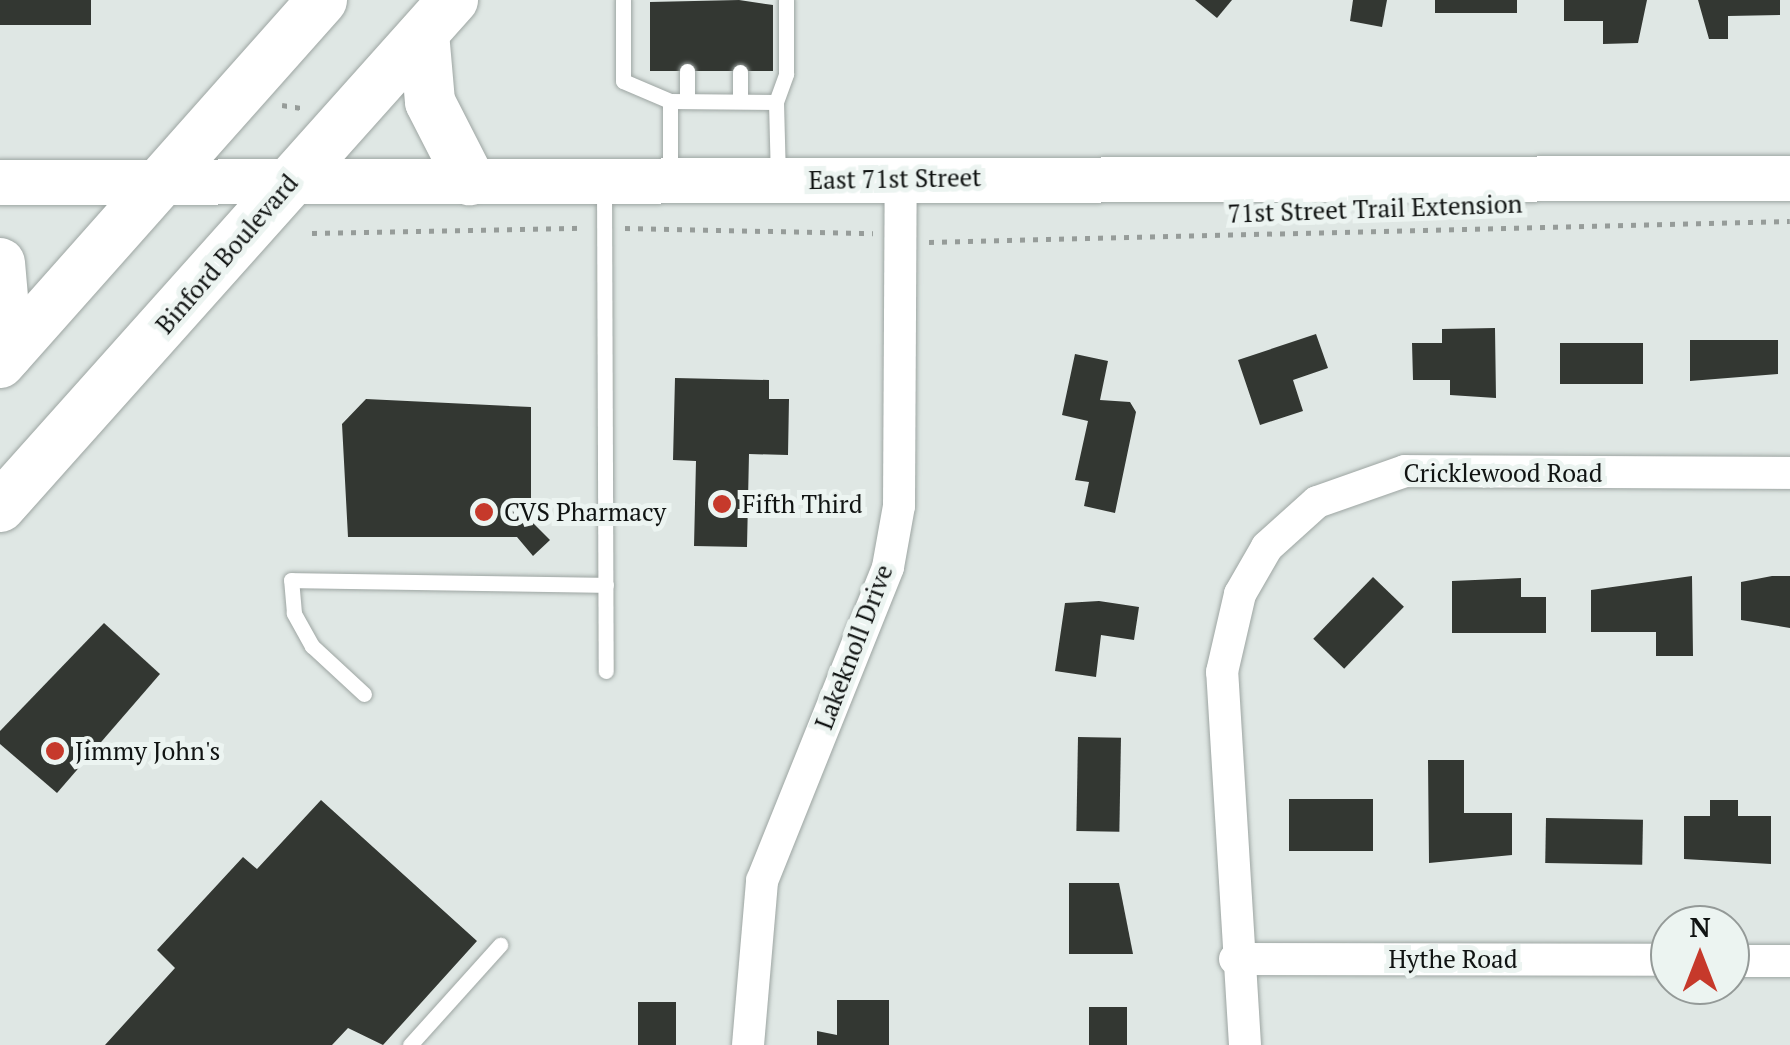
<!DOCTYPE html>
<html>
<head>
<meta charset="utf-8">
<style>
  body { margin:0 }
  #map { position:relative; width:1790px; height:1045px; overflow:hidden; background:#dfe7e4; font-family:"PT Serif",serif }
  div>[style] { position:absolute }
  [style*='--x'] { left:calc(var(--x)*1px); top:calc(var(--y)*1px); width:calc(var(--w)*1px); rotate:calc(var(--a)*1deg) }
  .building>* { inset:0; background:#333732; transform-origin:0 0 }
  .path>* { height:5px; margin-top:-2.5px; transform-origin:0; background:repeating-linear-gradient(90deg,#969c99 0 5px,transparent 0 13px) }
  .roads { filter:drop-shadow(0 0 2px #9da5a2) drop-shadow(0 0 2px #9da5a2) }
  .lane>* { height:15px; margin:-7.5px; padding:0 7.5px; transform-origin:7.5px; border-radius:7.5px; background:#fff }
  .street>* { height:32px; margin:-16px; padding:0 16px; transform-origin:16px; border-radius:16px; background:#fff }
  .secondary>* { height:45px; margin:-22.5px; padding:0 22.5px; transform-origin:22.5px; border-radius:22.5px; background:#fff }
  .primary>* { height:50px; margin:-25px; padding:0 25px; transform-origin:25px; border-radius:25px; background:#fff }
  .dots>* { width:28px; height:28px; translate:-50% -50%; box-sizing:border-box; border:5px solid #ecf4f1; border-radius:50% }
  span { translate:-50% -50%; white-space:nowrap; text-align:center; line-height:1.15; -webkit-text-stroke:10px #ecf4f1; paint-order:stroke }
  .street-label { font-size:25px; color:#101312 }
  .poi-label { font-size:25px; color:#101312 }
  .left { translate:0 -50%; text-align:left }
  .north { position:absolute; left:1650px; top:905px; width:100px; height:100px; box-sizing:border-box; background:#ecf4f1; border:2px solid #949a98; border-radius:50%; rotate:0deg; font-size:28px; font-weight:700; line-height:40px; text-align:center; color:#101312 }
  .north::after { content:''; display:block; margin:auto; width:35px; height:45px; background:#c6392b; clip-path:polygon(50% 0,100% 100%,50% 72%,0 100%) }
</style>
</head>
<body>
<div id="map">
  <div class="building">
    <i style="left:0;top:0;width:91px;height:25px"></i>
    <i style="clip-path:polygon(739px 0,773px 5px,773px 71px,650px 71px,650px 2px)"></i>
    <i style="clip-path:polygon(1195px 0,1232px 0,1217px 18px)"></i>
    <i style="clip-path:polygon(1353px 0,1387px 0,1382px 27px,1350px 21px)"></i>
    <i style="left:1435px;top:0;width:82px;height:13px"></i>
    <i style="clip-path:polygon(1564px 0,1647px 0,1638px 43px,1603px 44px,1603px 21px,1564px 21px)"></i>
    <i style="clip-path:polygon(1698px 0,1780px 0,1780px 15px,1728px 16px,1728px 39px,1709px 39px)"></i>
    <i style="clip-path:polygon(1495px 328px,1496px 398px,1450px 395px,1450px 380px,1413px 380px,1412px 343px,1442px 343px,1442px 329px)"></i>
    <i style="clip-path:polygon(1316px 334px,1328px 368px,1293px 380px,1303px 411px,1260px 425px,1238px 360px)"></i>
    <i style="clip-path:polygon(1690px 340px,1778px 340px,1778px 374px,1690px 381px)"></i>
    <i style="left:1560px;top:343px;width:83px;height:41px"></i>
    <i style="clip-path:polygon(1075px 354px,1108px 361px,1100px 400px,1130px 402px,1136px 412px,1115px 513px,1084px 506px,1089px 482px,1075px 480px,1088px 421px,1062px 415px)"></i>
    <i style="clip-path:polygon(675px 378px,769px 380px,769px 399px,789px 399px,788px 455px,749px 454px,747px 547px,694px 546px,696px 461px,673px 460px)"></i>
    <i style="clip-path:polygon(366px 399px,531px 407px,531px 521px,550px 540px,533px 556px,517px 537px,348px 537px,342px 424px)"></i>
    <i style="clip-path:polygon(1692px 576px,1693px 656px,1656px 656px,1656px 632px,1591px 632px,1591px 590px)"></i>
    <i style="clip-path:polygon(1772px 576px,1790px 576px,1790px 628px,1741px 620px,1741px 582px)"></i>
    <i style="left:1373px;top:577px;width:43px;height:86px;rotate:44deg"></i>
    <i style="clip-path:polygon(1521px 578px,1521px 597px,1546px 597px,1546px 633px,1452px 633px,1452px 581px)"></i>
    <i style="clip-path:polygon(1099px 601px,1139px 607px,1134px 640px,1101px 635px,1096px 677px,1055px 671px,1065px 603px)"></i>
    <i style="clip-path:polygon(104px 623px,160px 674px,57px 793px,0 744px,0 731px)"></i>
    <i style="left:1078px;top:737px;width:43px;height:94px;rotate:1deg"></i>
    <i style="clip-path:polygon(1428px 760px,1464px 760px,1464px 813px,1512px 813px,1512px 855px,1429px 863px)"></i>
    <i style="left:1289px;top:799px;width:84px;height:52px"></i>
    <i style="clip-path:polygon(321px 800px,477px 941px,383px 1045px,348px 1028px,332px 1045px,105px 1045px,175px 968px,157px 950px,243px 857px,257px 869px)"></i>
    <i style="clip-path:polygon(1710px 800px,1738px 800px,1738px 816px,1771px 816px,1771px 864px,1684px 859px,1684px 816px,1710px 816px)"></i>
    <i style="left:1546px;top:818px;width:97px;height:45px;rotate:1deg"></i>
    <i style="clip-path:polygon(1069px 883px,1119px 883px,1133px 954px,1069px 954px)"></i>
    <i style="clip-path:polygon(837px 1000px,889px 1000px,889px 1045px,817px 1045px,817px 1031px,837px 1035px)"></i>
    <i style="left:638px;top:1002px;width:38px;height:43px"></i>
    <i style="left:1089px;top:1007px;width:38px;height:38px"></i>
  </div>
  <div class="path">
    <i style="--x:282;--y:105;--w:24;--a:9"></i>
    <i style="--x:625;--y:228;--w:248;--a:1.2"></i>
    <i style="--x:312;--y:233;--w:272;--a:-1.1"></i>
    <i style="--x:929;--y:242;--w:861;--a:-1.4"></i>
  </div>
  <div class="roads">
    <div class="lane">
      <i style="--x:623;--y:0;--w:81;--a:90"></i>
      <i style="--x:623;--y:81;--w:51;--a:23.1"></i>
      <i style="--x:687;--y:71;--w:30;--a:90"></i>
      <i style="--x:740;--y:72;--w:29;--a:90"></i>
      <i style="--x:776;--y:102;--w:30;--a:-70"></i>
      <i style="--x:786;--y:74;--w:74;--a:-90"></i>
      <i style="--x:670;--y:177;--w:76;--a:-90"></i>
      <i style="--x:670;--y:101;--w:106;--a:0.5"></i>
      <i style="--x:776;--y:102;--w:75;--a:88.5"></i>
      <i style="--x:604;--y:183;--w:488;--a:89.8"></i>
      <i style="--x:364;--y:694;--w:71;--a:-137.3"></i>
      <i style="--x:312;--y:646;--w:38;--a:-119"></i>
      <i style="--x:294;--y:613;--w:33;--a:-95"></i>
      <i style="--x:291;--y:580;--w:315;--a:0.9"></i>
      <i style="--x:410;--y:1045;--w:135;--a:-48"></i>
    </div>
    <div class="street">
      <i style="--x:1235;--y:959;--w:435;--a:0.1"></i>
      <i style="--x:1730;--y:961;--w:60;--a:0"></i>
      <i style="--x:748;--y:1045;--w:165;--a:-85.1"></i>
      <i style="--x:762;--y:881;--w:338;--a:-68.1"></i>
      <i style="--x:888;--y:567;--w:62;--a:-79.8"></i>
      <i style="--x:899;--y:506;--w:328;--a:-89.7"></i>
      <i style="--x:1245;--y:1045;--w:374;--a:-93.5"></i>
      <i style="--x:1222;--y:672;--w:80;--a:-77"></i>
      <i style="--x:1240;--y:594;--w:54;--a:-60.1"></i>
      <i style="--x:1267;--y:547;--w:67;--a:-42"></i>
      <i style="--x:1317;--y:502;--w:93;--a:-19.4"></i>
      <i style="--x:1405;--y:471;--w:385;--a:0.3"></i>
    </div>
    <div class="secondary">
      <i style="--x:0;--y:182;--w:1790;--a:-0.13"></i>
    </div>
    <div class="primary">
      <i style="--x:424;--y:33;--w:69;--a:85"></i>
      <i style="--x:430;--y:102;--w:88;--a:62.9"></i>
      <i style="--x:0;--y:263;--w:91;--a:85"></i>
      <i style="--x:0;--y:363;--w:485;--a:-48.4"></i>
      <i style="--x:0;--y:507;--w:680;--a:-48.22"></i>
    </div>
  </div>
  <div class="dots">
    <i style="left:722px;top:504px;background:#c6392b"></i>
    <i style="left:484px;top:512px;background:#c6392b"></i>
    <i style="left:55px;top:751px;background:#c6392b"></i>
  </div>
  <div class="street-label">
    <span style="left:895px;top:179px;rotate:-1deg">East 71st Street</span>
    <span style="left:1375px;top:209px;rotate:-2deg">71st Street Trail Extension</span>
    <span style="left:227px;top:254px;rotate:-49deg">Binford Boulevard</span>
    <span style="left:1503px;top:473px">Cricklewood Road</span>
    <span style="left:854px;top:647px;rotate:-69deg">Lakeknoll Drive</span>
    <span style="left:1453px;top:959px">Hythe Road</span>
  </div>
  <div class="poi-label">
    <span class="left" style="left:742px;top:504px">Fifth Third</span>
    <span class="left" style="left:504px;top:512px">CVS Pharmacy</span>
    <span class="left" style="left:75px;top:751px">Jimmy John's</span>
  </div>
  <div class="north">N</div>
</div>
</body>
</html>
